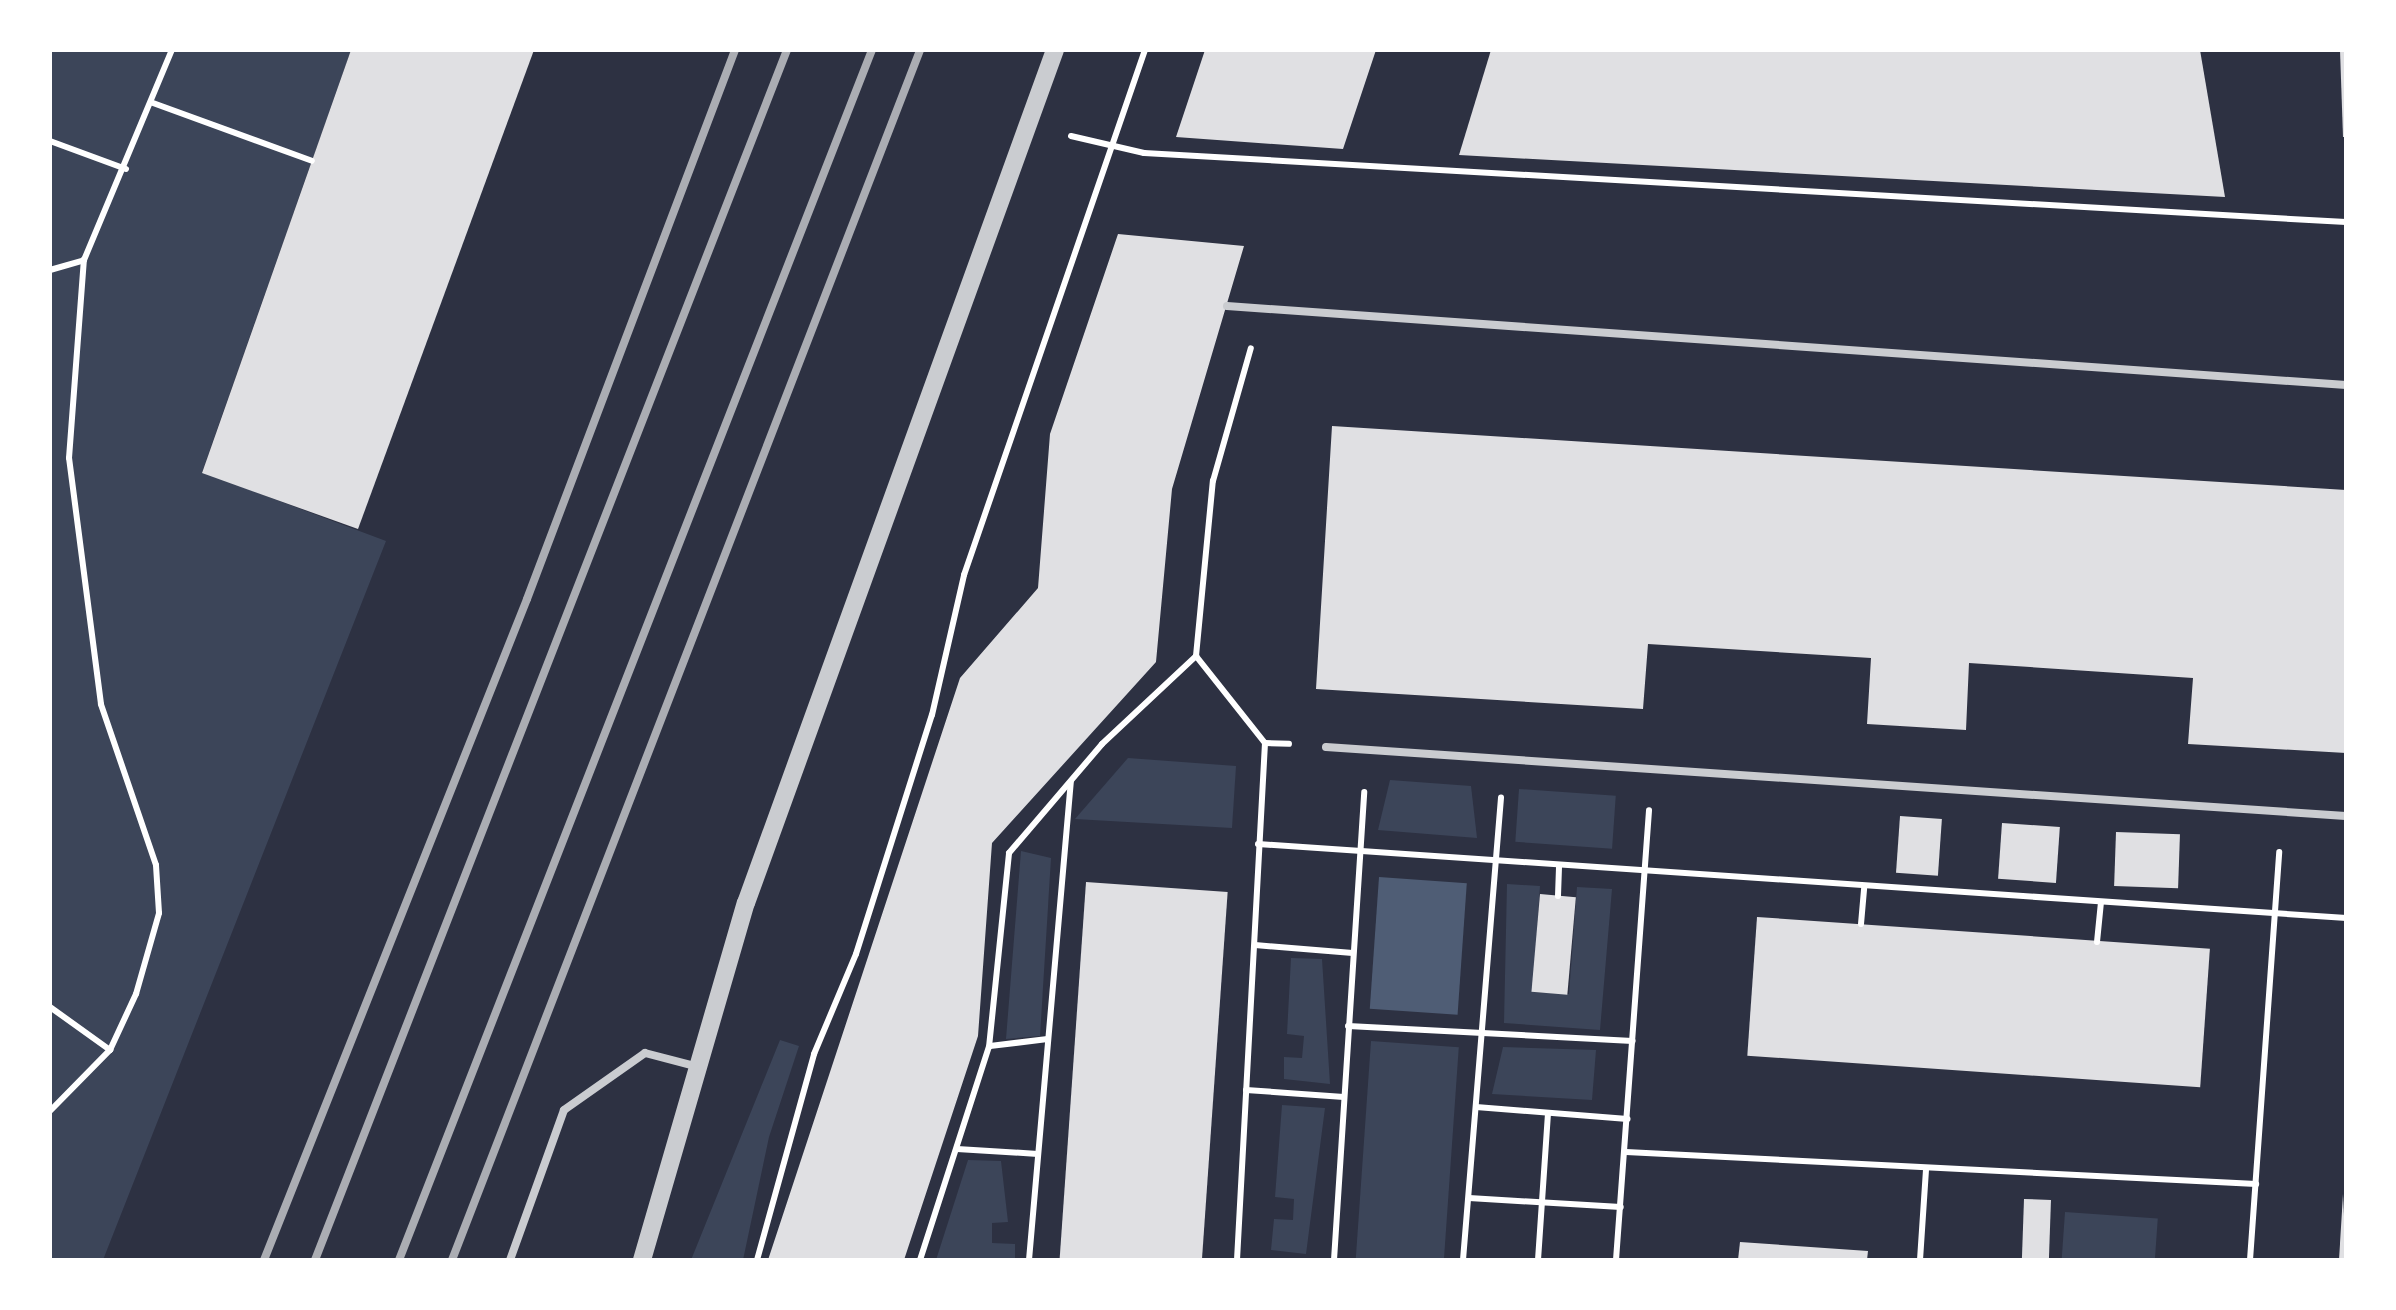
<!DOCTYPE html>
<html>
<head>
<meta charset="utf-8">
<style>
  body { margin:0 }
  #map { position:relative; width:2396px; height:1310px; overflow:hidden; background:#2d3142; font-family:"Zilla Slab",serif }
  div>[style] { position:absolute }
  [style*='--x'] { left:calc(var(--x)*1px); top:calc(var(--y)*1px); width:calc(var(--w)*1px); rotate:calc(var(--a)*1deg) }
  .green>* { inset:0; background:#3c4559; transform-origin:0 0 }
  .water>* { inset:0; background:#4f5d75; transform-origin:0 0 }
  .building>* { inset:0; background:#e0e0e3; transform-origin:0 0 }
  .path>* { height:6px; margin:-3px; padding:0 3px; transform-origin:3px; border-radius:3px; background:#fff }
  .service>* { height:8px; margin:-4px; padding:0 4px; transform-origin:4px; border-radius:4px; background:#caccd0 }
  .tertiary>* { height:18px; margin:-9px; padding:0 9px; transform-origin:9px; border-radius:9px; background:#caccd0 }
  .rail>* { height:8px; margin:-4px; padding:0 4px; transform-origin:4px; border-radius:4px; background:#abadb3 }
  span { translate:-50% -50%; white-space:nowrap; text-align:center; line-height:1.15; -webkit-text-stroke:10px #fff; paint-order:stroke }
  .frame { position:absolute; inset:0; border:52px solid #fff; pointer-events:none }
</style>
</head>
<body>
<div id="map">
  <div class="green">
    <i style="clip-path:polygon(50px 50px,351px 50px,202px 472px,386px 541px,103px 1260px,50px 1260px)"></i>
    <i style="clip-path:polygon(1128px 758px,1236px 766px,1232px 828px,1075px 819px)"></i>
    <i style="clip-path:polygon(1390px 780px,1471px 786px,1477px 838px,1378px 830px)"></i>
    <i style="left:1519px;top:789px;width:97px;height:53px;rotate:4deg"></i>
    <i style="clip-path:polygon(1021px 851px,1051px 858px,1040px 1036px,1006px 1039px)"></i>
    <i style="clip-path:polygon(1507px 884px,1540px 886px,1533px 992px,1569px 994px,1577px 887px,1612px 889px,1600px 1030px,1504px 1023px)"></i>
    <i style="clip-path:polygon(1291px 958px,1322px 959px,1330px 1084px,1284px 1079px,1284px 1057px,1302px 1058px,1304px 1036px,1287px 1034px)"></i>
    <i style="clip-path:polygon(780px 1040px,799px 1046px,769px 1137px,743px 1260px,691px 1260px)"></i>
    <i style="left:1371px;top:1041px;width:88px;height:220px;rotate:4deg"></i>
    <i style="clip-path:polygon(1503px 1047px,1596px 1050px,1592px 1100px,1492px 1094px)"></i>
    <i style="clip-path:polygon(1282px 1105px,1325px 1108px,1306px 1254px,1271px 1250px,1274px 1219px,1293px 1220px,1294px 1199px,1275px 1197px)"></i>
    <i style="clip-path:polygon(968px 1160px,1001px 1161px,1008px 1222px,992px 1223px,992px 1243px,1015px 1244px,1015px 1260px,936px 1260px)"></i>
    <i style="left:2065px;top:1212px;width:93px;height:48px;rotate:4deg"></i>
  </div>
  <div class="water">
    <i style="left:1379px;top:877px;width:88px;height:132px;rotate:4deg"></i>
  </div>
  <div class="building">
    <i style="clip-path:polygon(351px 50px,534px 50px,358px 529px,202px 473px)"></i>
    <i style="clip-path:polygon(1205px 50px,1376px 50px,1343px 149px,1176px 137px)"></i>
    <i style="clip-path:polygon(1491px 50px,2200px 50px,2225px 197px,1459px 155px)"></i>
    <i style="clip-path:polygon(2340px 50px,2346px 50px,2346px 137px,2343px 137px)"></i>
    <i style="clip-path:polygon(1118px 234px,1244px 246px,1172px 489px,1156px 662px,992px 843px,978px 1036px,904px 1260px,768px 1260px,960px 678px,1038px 588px,1050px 434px)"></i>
    <i style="clip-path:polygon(1332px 426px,2346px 490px,2346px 753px,2188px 744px,2193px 678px,1969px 663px,1966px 730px,1867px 724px,1871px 658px,1648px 644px,1643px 709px,1316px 689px)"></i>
    <i style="left:1900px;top:816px;width:42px;height:57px;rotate:4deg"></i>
    <i style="left:2002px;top:823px;width:58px;height:56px;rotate:4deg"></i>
    <i style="left:2116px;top:832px;width:64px;height:54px;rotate:2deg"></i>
    <i style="left:1086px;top:882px;width:142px;height:379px;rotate:4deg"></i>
    <i style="left:1540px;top:894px;width:36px;height:98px;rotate:5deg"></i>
    <i style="left:1757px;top:917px;width:454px;height:139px;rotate:4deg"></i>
    <i style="clip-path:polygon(2343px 1194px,2346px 1260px,2339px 1260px)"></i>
    <i style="left:2024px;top:1199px;width:27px;height:61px;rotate:2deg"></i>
    <i style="clip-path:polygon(1740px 1242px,1868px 1251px,1867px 1260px,1738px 1260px)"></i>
  </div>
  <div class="path">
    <i style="--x:153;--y:103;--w:169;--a:20"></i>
    <i style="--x:1071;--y:136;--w:75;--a:13.1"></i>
    <i style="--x:1144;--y:153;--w:1204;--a:3.29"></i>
    <i style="--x:50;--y:141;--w:81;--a:20.2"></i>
    <i style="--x:50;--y:270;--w:35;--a:-16"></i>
    <i style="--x:1196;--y:656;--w:176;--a:-84.5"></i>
    <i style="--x:1213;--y:481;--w:138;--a:-74.1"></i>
    <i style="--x:1265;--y:743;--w:24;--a:2"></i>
    <i style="--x:1258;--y:844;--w:1091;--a:3.89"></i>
    <i style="--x:1558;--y:896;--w:31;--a:-88"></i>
    <i style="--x:1861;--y:924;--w:36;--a:-85"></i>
    <i style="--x:2097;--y:942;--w:40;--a:-84.3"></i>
    <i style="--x:1255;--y:945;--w:98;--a:4.7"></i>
    <i style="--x:50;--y:1007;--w:74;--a:35.6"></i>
    <i style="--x:1348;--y:1026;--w:285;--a:3"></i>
    <i style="--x:990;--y:1046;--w:58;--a:-6.9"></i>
    <i style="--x:1246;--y:1090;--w:98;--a:4.1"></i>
    <i style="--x:1476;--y:1107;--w:152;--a:4.5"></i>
    <i style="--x:50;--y:1111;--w:86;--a:-45.5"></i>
    <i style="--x:110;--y:1050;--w:62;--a:-65.1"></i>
    <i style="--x:136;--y:994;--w:84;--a:-74.1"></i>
    <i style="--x:159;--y:913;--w:48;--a:-93.6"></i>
    <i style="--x:156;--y:865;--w:170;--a:-108.9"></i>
    <i style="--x:101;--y:704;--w:248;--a:-97.4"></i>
    <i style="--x:69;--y:458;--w:199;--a:-85.7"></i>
    <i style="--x:84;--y:260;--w:228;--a:-67.3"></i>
    <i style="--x:957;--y:1149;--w:81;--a:3.5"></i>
    <i style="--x:1626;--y:1152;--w:631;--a:2.91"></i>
    <i style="--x:1469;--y:1198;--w:152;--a:3.4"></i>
    <i style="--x:757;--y:1260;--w:214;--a:-74.5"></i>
    <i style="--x:814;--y:1054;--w:108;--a:-67.2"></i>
    <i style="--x:856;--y:954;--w:251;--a:-72.4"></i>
    <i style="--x:932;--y:715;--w:144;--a:-77.1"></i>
    <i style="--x:964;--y:575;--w:555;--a:-70.98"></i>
    <i style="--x:920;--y:1260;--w:224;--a:-72.1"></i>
    <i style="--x:989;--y:1047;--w:195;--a:-84.1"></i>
    <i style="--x:1009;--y:853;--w:143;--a:-49.5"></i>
    <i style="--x:1102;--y:744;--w:129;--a:-43.1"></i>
    <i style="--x:1196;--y:656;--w:111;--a:51.6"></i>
    <i style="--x:1265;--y:743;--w:518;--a:93.1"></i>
    <i style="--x:1029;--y:1260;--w:480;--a:-85"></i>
    <i style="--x:1334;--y:1260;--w:469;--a:-86.3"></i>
    <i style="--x:1463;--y:1260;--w:464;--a:-85.3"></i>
    <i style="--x:1538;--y:1260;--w:147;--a:-86.1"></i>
    <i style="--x:1616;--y:1260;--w:451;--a:-85.8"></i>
    <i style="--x:1920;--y:1260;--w:90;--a:-86.2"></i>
    <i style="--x:2250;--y:1260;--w:409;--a:-85.9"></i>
  </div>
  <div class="service">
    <i style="--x:1227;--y:306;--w:1122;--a:4.04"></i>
    <i style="--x:1326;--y:747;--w:1022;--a:3.87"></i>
    <i style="--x:510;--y:1260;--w:159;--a:-70.2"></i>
    <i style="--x:564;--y:1110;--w:99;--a:-35.1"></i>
    <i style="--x:645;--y:1053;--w:52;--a:14.6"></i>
  </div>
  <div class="tertiary">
    <i style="--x:642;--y:1260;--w:372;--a:-73.8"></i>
    <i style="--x:746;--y:903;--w:907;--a:-70.09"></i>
  </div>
  <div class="rail">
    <i style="--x:264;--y:1260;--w:711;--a:-68.3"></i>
    <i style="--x:527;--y:599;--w:587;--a:-69.25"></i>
    <i style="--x:315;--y:1260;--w:1299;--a:-68.69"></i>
    <i style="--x:399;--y:1260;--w:1299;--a:-68.65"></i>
    <i style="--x:452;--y:1260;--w:1297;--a:-68.85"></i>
  </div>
  <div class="frame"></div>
</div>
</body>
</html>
